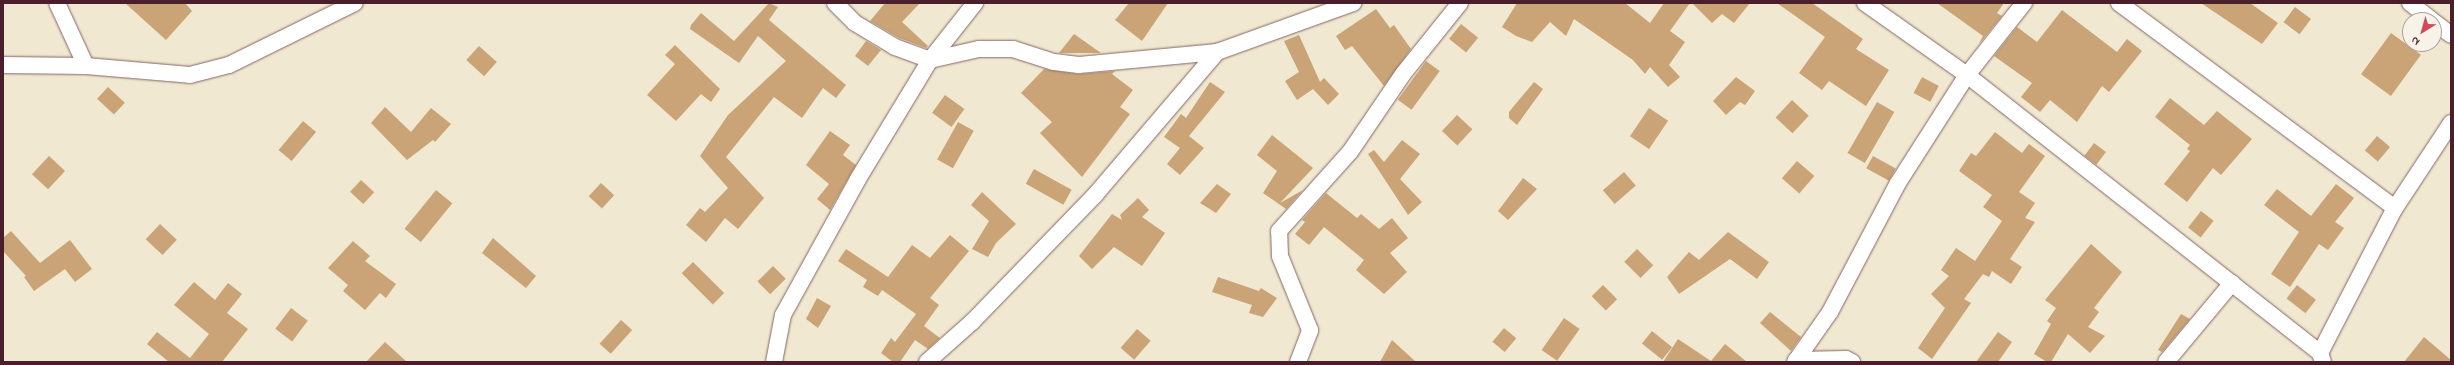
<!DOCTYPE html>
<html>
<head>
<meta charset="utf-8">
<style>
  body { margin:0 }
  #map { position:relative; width:2454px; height:365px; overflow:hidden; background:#f0e8d0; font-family:"Indie Flower",sans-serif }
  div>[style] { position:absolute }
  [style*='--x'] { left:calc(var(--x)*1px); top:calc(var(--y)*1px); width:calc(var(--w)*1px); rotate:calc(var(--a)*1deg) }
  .building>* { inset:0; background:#caa476; transform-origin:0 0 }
  .roads { filter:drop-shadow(0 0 1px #846565) drop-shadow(0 0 1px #846565) }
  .minor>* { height:16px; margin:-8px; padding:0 8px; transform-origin:8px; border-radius:8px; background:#fff }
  span { translate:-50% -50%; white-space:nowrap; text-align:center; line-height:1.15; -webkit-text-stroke:3px #f7f3e8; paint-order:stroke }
  .frame { position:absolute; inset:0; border:4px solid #4a1f2b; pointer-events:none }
  .north { position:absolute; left:2402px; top:12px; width:40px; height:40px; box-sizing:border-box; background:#f7f3e8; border:1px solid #b29e9c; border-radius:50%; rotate:217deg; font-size:11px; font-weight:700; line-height:16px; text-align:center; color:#4a1f2b }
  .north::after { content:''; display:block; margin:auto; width:14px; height:18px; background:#d1495b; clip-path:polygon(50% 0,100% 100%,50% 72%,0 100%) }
</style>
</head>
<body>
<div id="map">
  <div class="building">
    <i style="clip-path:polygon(125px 3px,185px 3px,192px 11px,166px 40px)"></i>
    <i style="clip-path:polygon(769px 3px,778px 7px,769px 20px,846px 85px,836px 98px,823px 88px,802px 118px,774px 97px,726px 157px,764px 198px,738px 229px,725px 218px,706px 242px,686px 225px,700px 208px,705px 212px,728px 188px,700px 156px,728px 115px,786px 61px,758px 36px,739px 63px,690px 29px,691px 25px,701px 13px,734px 41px)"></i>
    <i style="clip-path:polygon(885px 3px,920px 3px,902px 22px,928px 46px,926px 48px,899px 38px,870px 21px)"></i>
    <i style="clip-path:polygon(1129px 3px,1168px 3px,1142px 41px,1115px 20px)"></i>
    <i style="clip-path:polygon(1517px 3px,1625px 3px,1650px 23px,1664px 3px,1690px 3px,1670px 31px,1685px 42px,1669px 65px,1680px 77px,1668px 87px,1650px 67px,1645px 74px,1633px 60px,1574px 19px,1566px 36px,1550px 22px,1532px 42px,1516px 36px,1502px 27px)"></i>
    <i style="clip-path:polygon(1692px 3px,1750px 3px,1734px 23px,1722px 14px,1712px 23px)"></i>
    <i style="clip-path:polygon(1777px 3px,1812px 3px,1863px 39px,1856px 49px,1889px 70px,1866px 106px,1829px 81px,1822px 90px,1799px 73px,1825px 37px)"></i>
    <i style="clip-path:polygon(1937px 3px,2004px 3px,1997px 13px,2002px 16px,1979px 44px,1983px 36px)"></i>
    <i style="clip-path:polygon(2201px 3px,2250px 3px,2278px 23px,2262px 44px)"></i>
    <i style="left:2295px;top:7px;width:20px;height:19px;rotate:37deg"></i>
    <i style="clip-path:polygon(1376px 9px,1390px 28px,1394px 25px,1411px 49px,1384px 86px,1352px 46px,1345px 50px,1336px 36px)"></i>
    <i style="clip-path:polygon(2062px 10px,2117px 52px,2127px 39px,2142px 51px,2109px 92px,2102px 86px,2077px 122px,2050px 100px,2040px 112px,2021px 97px,2032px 83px,1994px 56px,2017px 27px,2037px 42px)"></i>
    <i style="left:1461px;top:24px;width:22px;height:19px;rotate:39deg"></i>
    <i style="left:2391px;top:33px;width:37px;height:51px;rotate:36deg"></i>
    <i style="clip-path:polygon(1074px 34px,1101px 53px,1059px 53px)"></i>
    <i style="clip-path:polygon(1299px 35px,1320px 82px,1324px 78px,1339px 94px,1328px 105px,1313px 89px,1297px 100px,1285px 81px,1299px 72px,1284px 41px)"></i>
    <i style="clip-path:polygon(866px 41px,881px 50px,868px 66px,855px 56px)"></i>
    <i style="clip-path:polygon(675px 45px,720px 89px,711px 102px,701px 94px,676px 121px,647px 95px,675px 64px,665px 55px)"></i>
    <i style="left:479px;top:46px;width:24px;height:19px;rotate:42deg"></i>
    <i style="left:1426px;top:61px;width:17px;height:48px;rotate:36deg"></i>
    <i style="clip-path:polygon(1044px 69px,1078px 74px,1115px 71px,1112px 74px,1133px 90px,1120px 107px,1130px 114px,1082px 177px,1040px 133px,1052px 122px,1021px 93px)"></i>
    <i style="clip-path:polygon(1736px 77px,1755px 91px,1745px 105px,1740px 102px,1726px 115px,1713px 101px)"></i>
    <i style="left:1922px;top:77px;width:19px;height:18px;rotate:28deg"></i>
    <i style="clip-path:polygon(1210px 82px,1225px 92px,1189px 136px,1204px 148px,1180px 175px,1167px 164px,1180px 148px,1164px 137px,1181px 114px,1186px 118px)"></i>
    <i style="clip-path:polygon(1534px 82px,1543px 89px,1517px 125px,1509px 118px,1509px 112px)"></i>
    <i style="left:108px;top:87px;width:23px;height:16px;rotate:43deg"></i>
    <i style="left:945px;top:95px;width:24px;height:22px;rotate:36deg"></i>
    <i style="clip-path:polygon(2170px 98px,2204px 125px,2217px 111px,2252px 139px,2221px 175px,2213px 168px,2187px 202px,2164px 184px,2190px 151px,2187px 149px,2190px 145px,2155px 117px)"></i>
    <i style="left:1792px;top:100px;width:23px;height:24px;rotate:43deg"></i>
    <i style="left:1877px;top:102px;width:20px;height:59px;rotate:30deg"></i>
    <i style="clip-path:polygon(385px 107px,411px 132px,431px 108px,451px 124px,435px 142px,433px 140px,407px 160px,371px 123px)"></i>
    <i style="left:1649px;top:108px;width:23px;height:34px;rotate:34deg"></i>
    <i style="left:1457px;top:115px;width:21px;height:22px;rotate:43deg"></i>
    <i style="left:303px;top:121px;width:17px;height:38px;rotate:40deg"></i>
    <i style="left:958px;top:122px;width:18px;height:43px;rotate:29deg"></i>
    <i style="clip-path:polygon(830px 131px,850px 145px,843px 155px,856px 165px,830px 210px,817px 199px,829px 184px,806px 165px)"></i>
    <i style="clip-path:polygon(1995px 132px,2022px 153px,2029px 144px,2045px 156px,2019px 192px,2035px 203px,2025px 218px,2035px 222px,2010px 259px,2022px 267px,2011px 284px,1992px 271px,1989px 277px,1983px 274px,1964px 299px,1971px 303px,1932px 359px,1918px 348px,1945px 308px,1931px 294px,1949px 276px,1941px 270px,1956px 248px,1975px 261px,2002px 221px,1983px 207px,1992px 195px,1959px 171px,1971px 153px,1976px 156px)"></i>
    <i style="clip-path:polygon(1272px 135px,1313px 168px,1280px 203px,1303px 190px,1286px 209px,1263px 193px,1277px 171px,1257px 155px)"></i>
    <i style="left:2377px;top:136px;width:17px;height:19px;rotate:40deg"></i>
    <i style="clip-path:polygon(1402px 140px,1420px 154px,1400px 179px,1422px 202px,1408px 215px,1368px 154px,1374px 150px,1384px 162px)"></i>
    <i style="left:2094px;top:143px;width:15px;height:16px;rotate:37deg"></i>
    <i style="left:49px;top:156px;width:22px;height:25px;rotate:43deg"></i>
    <i style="left:1873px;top:156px;width:26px;height:14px;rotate:29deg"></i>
    <i style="left:1797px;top:161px;width:23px;height:23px;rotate:41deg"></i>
    <i style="left:1034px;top:169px;width:43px;height:17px;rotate:29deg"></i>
    <i style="left:1624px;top:172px;width:18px;height:28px;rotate:49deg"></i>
    <i style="clip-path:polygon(1523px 178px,1537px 189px,1508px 220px,1498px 211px)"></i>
    <i style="left:361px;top:180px;width:18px;height:16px;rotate:43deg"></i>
    <i style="left:601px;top:183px;width:18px;height:18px;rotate:43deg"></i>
    <i style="clip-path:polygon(1217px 184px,1231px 194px,1216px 213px,1200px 203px)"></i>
    <i style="clip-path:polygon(2336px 184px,2354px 198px,2335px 222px,2344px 228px,2328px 250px,2319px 244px,2290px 287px,2271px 274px,2299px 232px,2264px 205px,2277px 189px,2311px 216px)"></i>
    <i style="left:436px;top:190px;width:21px;height:50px;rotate:39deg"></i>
    <i style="clip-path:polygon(982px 192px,1016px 224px,996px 243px,988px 257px,972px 249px,989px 221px,971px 205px)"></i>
    <i style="clip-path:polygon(1326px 193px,1357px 218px,1361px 214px,1379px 229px,1392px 218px,1408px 238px,1390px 253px,1407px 272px,1384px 294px,1356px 270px,1364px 260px,1324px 227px,1309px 245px,1295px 234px,1305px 222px,1302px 220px)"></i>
    <i style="clip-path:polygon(1138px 198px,1149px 210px,1142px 217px,1165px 233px,1142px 266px,1114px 247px,1092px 269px,1079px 256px,1112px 214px,1122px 220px,1120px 215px)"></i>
    <i style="left:2201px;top:211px;width:16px;height:21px;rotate:38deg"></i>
    <i style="left:160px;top:224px;width:23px;height:21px;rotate:43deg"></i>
    <i style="clip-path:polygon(11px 231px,40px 263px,70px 240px,92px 269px,75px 282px,65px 269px,34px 291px,24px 277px,26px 276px,3px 251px,3px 238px)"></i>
    <i style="clip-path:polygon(1728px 232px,1769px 262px,1757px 279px,1730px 259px,1679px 294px,1667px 277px,1689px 252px,1699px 260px)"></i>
    <i style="clip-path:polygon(950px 235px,969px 251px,930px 298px,939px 305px,924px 326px,940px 338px,928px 349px,915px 340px,900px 362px,893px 362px,881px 353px,891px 338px,895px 342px,916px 314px,882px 290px,878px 296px,863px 287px,867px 280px,838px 261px,846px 249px,888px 277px,912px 245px,930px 258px)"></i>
    <i style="clip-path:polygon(493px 238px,536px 276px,526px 288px,482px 253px)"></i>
    <i style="clip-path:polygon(353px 241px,370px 256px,365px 261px,396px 284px,386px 298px,380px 293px,365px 310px,343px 291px,348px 285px,328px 268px)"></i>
    <i style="clip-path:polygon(2091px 244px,2122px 272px,2094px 308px,2099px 312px,2088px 327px,2105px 336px,2090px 353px,2068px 334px,2051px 362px,2047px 362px,2034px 354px,2051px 324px,2047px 321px,2056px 308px,2045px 300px)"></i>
    <i style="left:1637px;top:249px;width:23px;height:18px;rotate:45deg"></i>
    <i style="left:693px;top:262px;width:44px;height:16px;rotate:45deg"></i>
    <i style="left:773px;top:266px;width:18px;height:22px;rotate:45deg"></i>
    <i style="clip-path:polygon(1218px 277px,1259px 291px,1261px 288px,1277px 298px,1263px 317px,1249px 313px,1252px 305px,1212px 292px)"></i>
    <i style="clip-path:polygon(194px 282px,215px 300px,228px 283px,242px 294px,227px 313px,248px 329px,222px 362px,169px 362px,147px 344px,157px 332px,190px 358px,209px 334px,174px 305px)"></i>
    <i style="left:1603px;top:285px;width:20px;height:16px;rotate:45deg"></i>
    <i style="left:2297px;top:285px;width:24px;height:17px;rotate:38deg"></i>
    <i style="clip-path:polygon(817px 298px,831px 306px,818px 328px,806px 319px)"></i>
    <i style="left:291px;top:308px;width:21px;height:26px;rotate:37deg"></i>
    <i style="clip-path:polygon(1770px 312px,1801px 337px,1791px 351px,1760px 323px)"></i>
    <i style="clip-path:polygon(2181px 314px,2190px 319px,2162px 352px,2158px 350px)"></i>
    <i style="left:1564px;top:318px;width:19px;height:39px;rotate:35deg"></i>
    <i style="left:621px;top:320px;width:15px;height:32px;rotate:42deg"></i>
    <i style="left:1504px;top:328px;width:16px;height:18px;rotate:40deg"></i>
    <i style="left:1137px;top:329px;width:18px;height:25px;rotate:41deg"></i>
    <i style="left:1652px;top:331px;width:26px;height:16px;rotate:39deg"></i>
    <i style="clip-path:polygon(1998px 332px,2012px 342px,1998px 362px,1976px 362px)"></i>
    <i style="clip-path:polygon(2424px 337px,2451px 360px,2451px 362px,2404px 362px)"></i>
    <i style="clip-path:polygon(1678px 339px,1711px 361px,1725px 344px,1747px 362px,1663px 362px)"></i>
    <i style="clip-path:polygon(1392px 340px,1416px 362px,1380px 362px)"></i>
    <i style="clip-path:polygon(385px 342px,407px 362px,366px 362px)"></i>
  </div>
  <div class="roads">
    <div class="minor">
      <i style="--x:57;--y:3;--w:69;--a:65.3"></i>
      <i style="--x:835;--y:3;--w:28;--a:45"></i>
      <i style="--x:855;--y:23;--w:47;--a:31"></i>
      <i style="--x:895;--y:47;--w:37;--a:20"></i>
      <i style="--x:930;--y:60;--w:50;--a:-12.7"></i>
      <i style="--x:979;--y:49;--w:34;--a:0"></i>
      <i style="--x:1013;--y:49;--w:43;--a:17.6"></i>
      <i style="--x:1054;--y:62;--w:25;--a:7"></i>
      <i style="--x:1079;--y:65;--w:139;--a:-5.4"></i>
      <i style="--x:1217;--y:52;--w:145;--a:-19.8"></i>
      <i style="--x:1865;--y:3;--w:125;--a:35.2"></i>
      <i style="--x:1967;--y:75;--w:449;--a:38.2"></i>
      <i style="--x:2320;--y:353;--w:9;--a:72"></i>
      <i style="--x:2119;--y:3;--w:344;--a:36.6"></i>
      <i style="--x:2410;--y:3;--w:28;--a:38"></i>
      <i style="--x:2434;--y:22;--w:21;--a:37"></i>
      <i style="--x:3;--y:65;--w:83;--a:0.7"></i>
      <i style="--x:86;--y:66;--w:104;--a:4.9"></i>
      <i style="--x:190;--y:75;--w:40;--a:-14.4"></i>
      <i style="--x:229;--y:65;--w:140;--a:-26.2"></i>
      <i style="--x:2320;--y:353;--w:163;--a:-62.7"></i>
      <i style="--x:2395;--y:208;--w:102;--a:-56.6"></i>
      <i style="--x:1796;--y:360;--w:50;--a:-1.1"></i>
      <i style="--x:1846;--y:359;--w:7;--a:27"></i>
      <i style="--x:774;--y:362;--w:48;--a:-79.2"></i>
      <i style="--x:783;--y:315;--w:155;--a:-61.1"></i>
      <i style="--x:858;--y:179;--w:139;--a:-58.8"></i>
      <i style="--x:930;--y:60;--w:73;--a:-51.7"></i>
      <i style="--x:927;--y:362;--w:60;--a:-41.6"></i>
      <i style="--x:972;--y:322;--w:177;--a:-45.9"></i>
      <i style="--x:1095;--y:195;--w:188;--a:-49.5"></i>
      <i style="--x:1298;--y:362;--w:34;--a:-69"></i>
      <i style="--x:1310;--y:330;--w:80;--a:-112.1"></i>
      <i style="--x:1280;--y:256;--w:25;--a:-92"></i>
      <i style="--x:1279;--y:231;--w:106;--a:-48.1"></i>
      <i style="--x:1350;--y:152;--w:94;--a:-55.8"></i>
      <i style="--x:1403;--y:74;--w:91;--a:-51.2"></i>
      <i style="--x:1795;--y:362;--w:61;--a:-55"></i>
      <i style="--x:1830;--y:312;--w:146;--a:-62.2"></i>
      <i style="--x:1898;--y:183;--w:128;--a:-57.4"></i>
      <i style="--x:1967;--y:75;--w:92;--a:-51.6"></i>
      <i style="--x:2166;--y:362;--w:103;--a:-50.1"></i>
    </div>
  </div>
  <div class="frame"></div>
  <div class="north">N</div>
</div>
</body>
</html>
